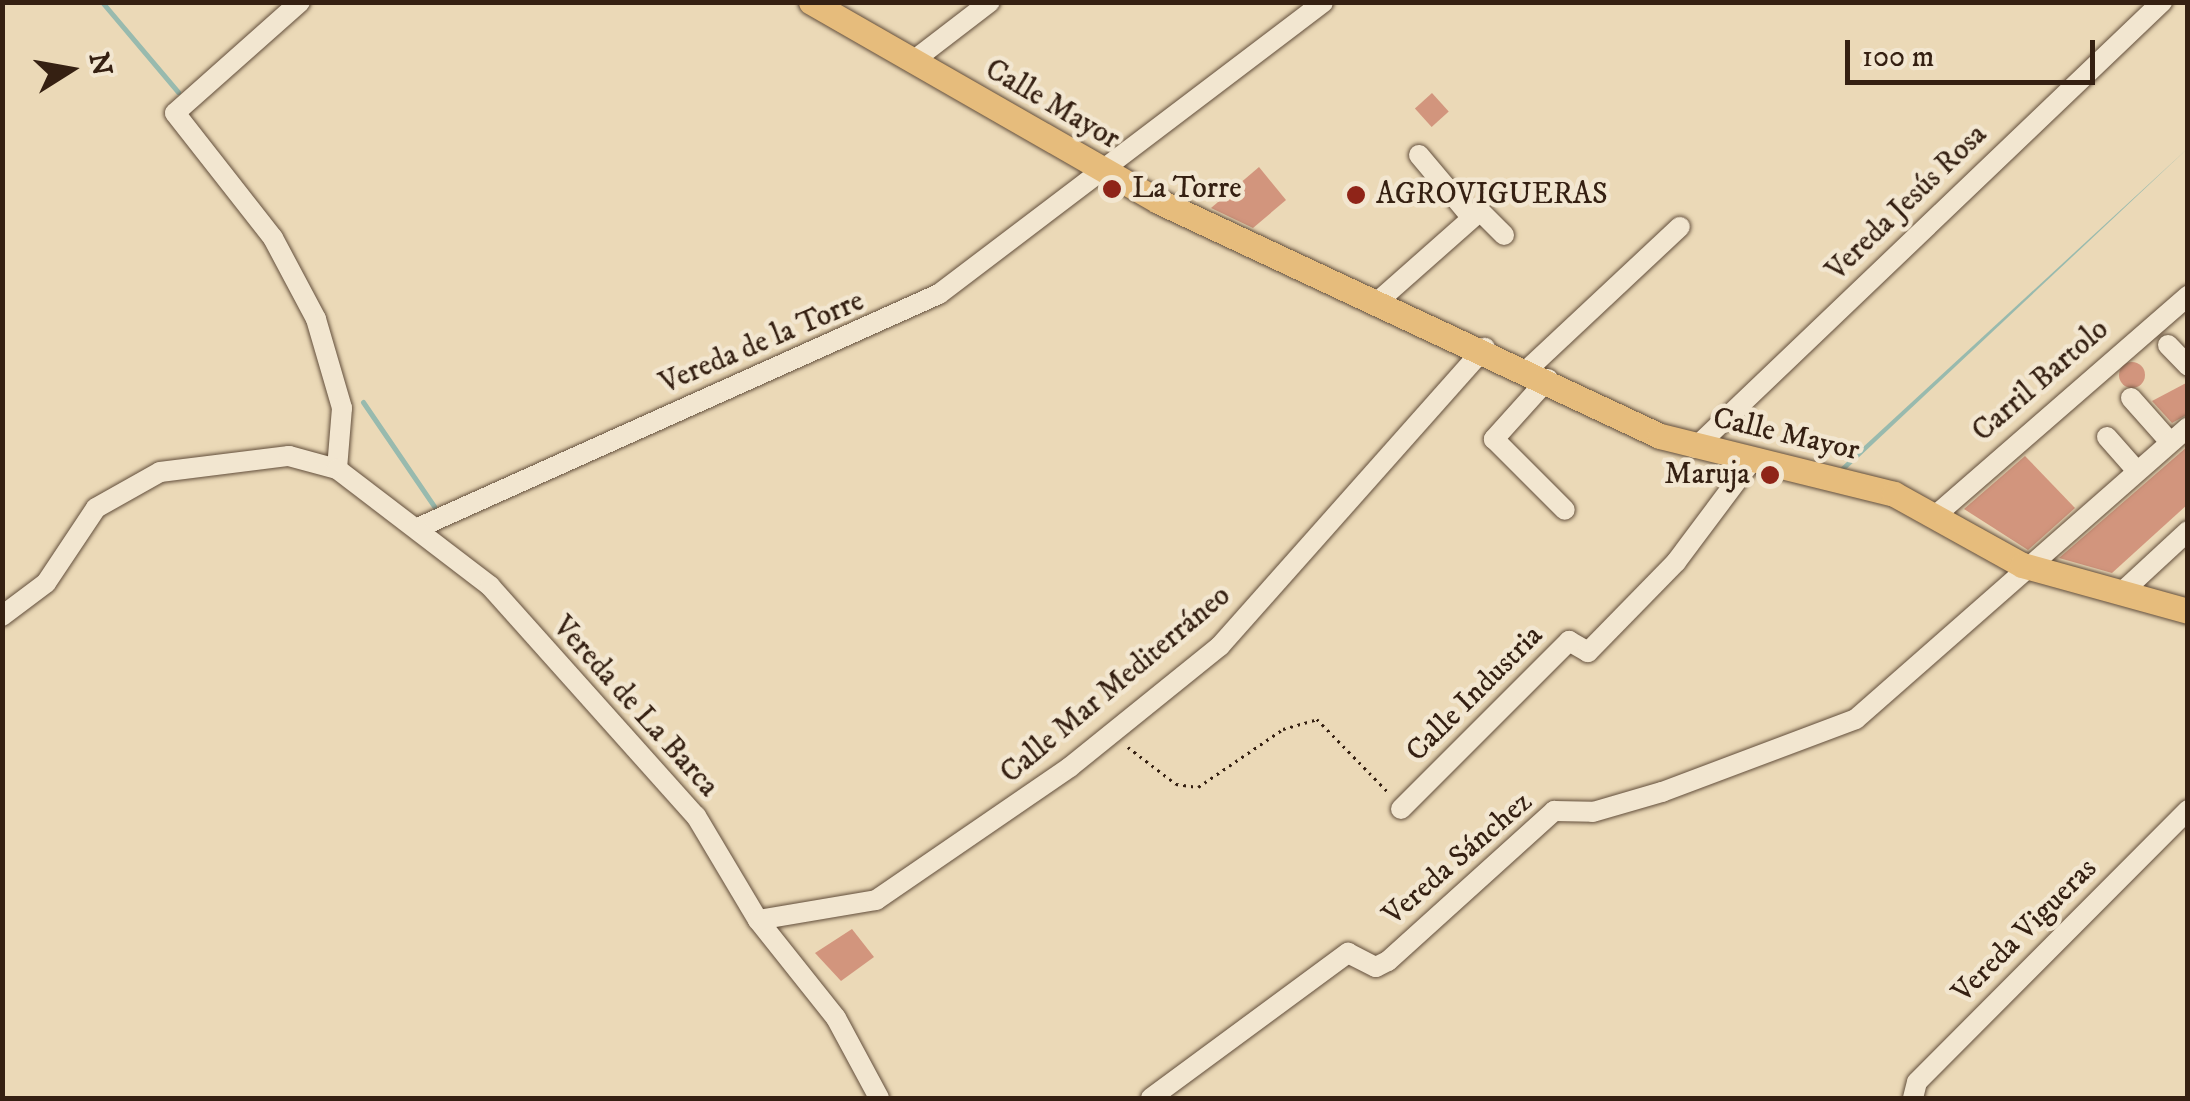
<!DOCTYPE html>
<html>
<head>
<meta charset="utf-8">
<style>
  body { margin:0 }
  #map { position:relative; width:2190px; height:1101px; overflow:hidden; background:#ebd9b7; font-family:"IM FELL DW Pica",serif }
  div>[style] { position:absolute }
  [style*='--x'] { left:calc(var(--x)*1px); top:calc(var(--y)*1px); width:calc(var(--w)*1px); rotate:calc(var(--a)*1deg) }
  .water>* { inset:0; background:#98baae }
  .stream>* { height:5px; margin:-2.5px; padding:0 2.5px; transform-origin:2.5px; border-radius:2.5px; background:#98baae }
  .building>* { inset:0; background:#d2957d; transform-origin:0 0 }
  .round { border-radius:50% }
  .path>* { height:2.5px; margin-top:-1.25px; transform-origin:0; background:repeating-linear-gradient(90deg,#352012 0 2.5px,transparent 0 7.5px) }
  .roads { filter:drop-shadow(0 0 2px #624e3b) drop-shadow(0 0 2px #624e3b) }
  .minor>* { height:20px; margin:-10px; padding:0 10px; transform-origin:10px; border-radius:10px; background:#f2e6d0 }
  .major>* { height:25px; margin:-12.5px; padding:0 12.5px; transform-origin:12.5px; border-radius:12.5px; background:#e6bc7c }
  .dots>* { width:28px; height:28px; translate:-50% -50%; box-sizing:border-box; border:5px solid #f2e6d0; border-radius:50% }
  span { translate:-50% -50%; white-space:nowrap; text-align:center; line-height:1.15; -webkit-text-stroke:9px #f2e6d0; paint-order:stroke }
  .street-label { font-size:30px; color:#352012 }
  .poi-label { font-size:30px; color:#352012 }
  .left { translate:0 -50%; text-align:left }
  .right { translate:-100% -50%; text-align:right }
  .frame { position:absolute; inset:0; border:5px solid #352012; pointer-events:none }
  .north { position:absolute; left:20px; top:20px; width:100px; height:100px; -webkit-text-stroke:8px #f2e6d0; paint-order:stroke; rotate:79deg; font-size:28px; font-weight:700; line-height:40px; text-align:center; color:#352012 }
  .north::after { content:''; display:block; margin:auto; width:35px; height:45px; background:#352012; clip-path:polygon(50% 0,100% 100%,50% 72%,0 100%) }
  .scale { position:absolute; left:1845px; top:40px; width:250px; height:45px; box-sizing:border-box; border:5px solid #352012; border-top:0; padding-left:12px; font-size:30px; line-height:35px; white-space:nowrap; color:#352012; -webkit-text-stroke:8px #f2e6d0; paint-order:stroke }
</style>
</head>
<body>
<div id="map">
  <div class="water">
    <i style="clip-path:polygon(2187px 149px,1841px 474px,1836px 472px)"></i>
  </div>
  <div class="stream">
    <i style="--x:102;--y:2;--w:118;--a:49.8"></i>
    <i style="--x:363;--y:402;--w:126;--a:55.7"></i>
  </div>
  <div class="building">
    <i style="left:1432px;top:93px;width:25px;height:23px;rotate:48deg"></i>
    <i style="clip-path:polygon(1259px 167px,1286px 200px,1253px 228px,1211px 208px)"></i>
    <i class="round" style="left:2119px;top:362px;width:26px;height:26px"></i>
    <i style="clip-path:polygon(2188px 382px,2188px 414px,2172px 423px,2152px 401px)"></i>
    <i style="clip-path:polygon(2188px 446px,2188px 504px,2112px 573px,2059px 558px)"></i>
    <i style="clip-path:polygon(2025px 456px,2075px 508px,2028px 550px,1964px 509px)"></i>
    <i style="clip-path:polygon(852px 929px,874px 957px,841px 981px,815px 953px)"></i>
  </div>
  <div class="path">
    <i style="--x:1128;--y:747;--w:61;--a:37.6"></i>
    <i style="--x:1176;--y:784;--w:22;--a:8"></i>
    <i style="--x:1198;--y:787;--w:103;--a:-34.3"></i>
    <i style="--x:1283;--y:729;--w:35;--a:-16"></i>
    <i style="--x:1317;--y:719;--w:103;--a:45.8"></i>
  </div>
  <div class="roads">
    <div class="minor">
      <i style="--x:300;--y:2;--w:167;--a:138.4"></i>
      <i style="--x:175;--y:113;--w:159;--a:51.9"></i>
      <i style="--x:273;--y:238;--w:92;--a:62"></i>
      <i style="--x:316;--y:319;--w:93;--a:73.7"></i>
      <i style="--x:342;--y:408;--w:61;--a:94.7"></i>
      <i style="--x:913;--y:61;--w:97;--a:-37.5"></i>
      <i style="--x:1419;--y:155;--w:82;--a:49.9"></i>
      <i style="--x:1375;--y:304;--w:140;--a:-41.5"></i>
      <i style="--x:1480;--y:211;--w:34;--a:45"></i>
      <i style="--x:2168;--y:345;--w:29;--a:46"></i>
      <i style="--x:1528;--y:369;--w:208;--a:-43.1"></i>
      <i style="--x:1548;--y:379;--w:81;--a:132"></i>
      <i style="--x:1494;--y:439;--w:100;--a:45"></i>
      <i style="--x:2131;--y:398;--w:59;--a:48.4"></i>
      <i style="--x:2107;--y:437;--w:45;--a:48.6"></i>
      <i style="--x:1695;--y:448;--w:646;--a:-43.68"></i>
      <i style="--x:1936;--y:515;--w:334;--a:-41"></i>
      <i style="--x:420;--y:527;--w:569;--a:-24.18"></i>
      <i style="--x:939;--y:294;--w:482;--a:-37.2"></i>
      <i style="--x:2122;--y:592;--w:90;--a:-42.7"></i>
      <i style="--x:2;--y:616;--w:55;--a:-36.9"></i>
      <i style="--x:46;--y:583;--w:90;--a:-56.3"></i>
      <i style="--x:96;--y:508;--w:73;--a:-29.4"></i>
      <i style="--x:160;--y:472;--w:130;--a:-7.1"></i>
      <i style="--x:289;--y:456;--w:50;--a:15.2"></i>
      <i style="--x:337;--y:469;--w:193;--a:37.4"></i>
      <i style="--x:490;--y:586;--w:309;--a:48.2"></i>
      <i style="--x:696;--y:816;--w:121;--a:59.2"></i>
      <i style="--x:758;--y:920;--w:125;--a:51.5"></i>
      <i style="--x:836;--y:1018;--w:91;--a:61.7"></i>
      <i style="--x:1401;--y:809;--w:238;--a:-45"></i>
      <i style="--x:1569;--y:641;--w:22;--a:30"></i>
      <i style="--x:1588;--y:652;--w:126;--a:-45.6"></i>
      <i style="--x:1676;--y:562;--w:124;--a:-53.2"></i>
      <i style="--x:758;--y:920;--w:120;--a:-9.6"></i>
      <i style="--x:876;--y:900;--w:235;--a:-34.4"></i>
      <i style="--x:1070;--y:767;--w:193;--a:-38.9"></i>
      <i style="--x:1220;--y:646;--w:399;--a:-48.4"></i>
      <i style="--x:1151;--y:1098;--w:245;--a:-36.4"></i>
      <i style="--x:1348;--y:953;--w:31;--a:27"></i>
      <i style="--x:1376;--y:967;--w:13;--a:-27"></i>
      <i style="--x:1388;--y:961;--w:224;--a:-42.1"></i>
      <i style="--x:1554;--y:811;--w:39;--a:1"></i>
      <i style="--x:1593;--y:812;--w:72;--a:-16.2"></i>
      <i style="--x:1662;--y:792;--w:207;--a:-20.6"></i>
      <i style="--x:1856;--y:719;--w:442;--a:-41.3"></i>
      <i style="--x:1913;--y:1098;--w:16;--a:-76"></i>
      <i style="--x:1917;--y:1082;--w:384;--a:-45.1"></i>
    </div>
    <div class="major">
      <i style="--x:811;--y:2;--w:400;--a:29.8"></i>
      <i style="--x:1158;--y:201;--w:554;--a:25.09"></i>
      <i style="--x:1660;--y:436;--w:241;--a:13.9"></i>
      <i style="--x:1894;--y:494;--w:146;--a:29"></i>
      <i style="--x:2022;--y:565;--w:172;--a:15.5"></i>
    </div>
  </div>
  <div class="dots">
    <i style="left:1112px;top:189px;background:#8f2418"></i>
    <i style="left:1356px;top:195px;background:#8f2418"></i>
    <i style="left:1770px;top:475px;background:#8f2418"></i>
  </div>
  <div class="street-label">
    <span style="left:1052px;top:105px;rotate:30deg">Calle Mayor</span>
    <span style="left:1907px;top:203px;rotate:-44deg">Vereda Jesús Rosa</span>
    <span style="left:762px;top:343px;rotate:-23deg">Vereda de la Torre</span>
    <span style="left:2041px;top:381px;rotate:-41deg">Carril Bartolo</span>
    <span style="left:1786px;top:435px;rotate:13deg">Calle Mayor</span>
    <span style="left:1116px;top:685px;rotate:-40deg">Calle Mar Mediterráneo</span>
    <span style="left:1475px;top:694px;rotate:-45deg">Calle Industria</span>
    <span style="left:635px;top:707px;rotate:48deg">Vereda de La Barca</span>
    <span style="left:1458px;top:859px;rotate:-41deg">Vereda Sánchez</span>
    <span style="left:2025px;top:931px;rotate:-45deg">Vereda Vigueras</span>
  </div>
  <div class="poi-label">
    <span class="left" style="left:1132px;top:189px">La Torre</span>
    <span class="left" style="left:1376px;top:195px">AGROVIGUERAS</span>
    <span class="right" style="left:1750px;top:475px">Maruja</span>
  </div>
  <div class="frame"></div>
  <div class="north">N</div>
  <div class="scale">100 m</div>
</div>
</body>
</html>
